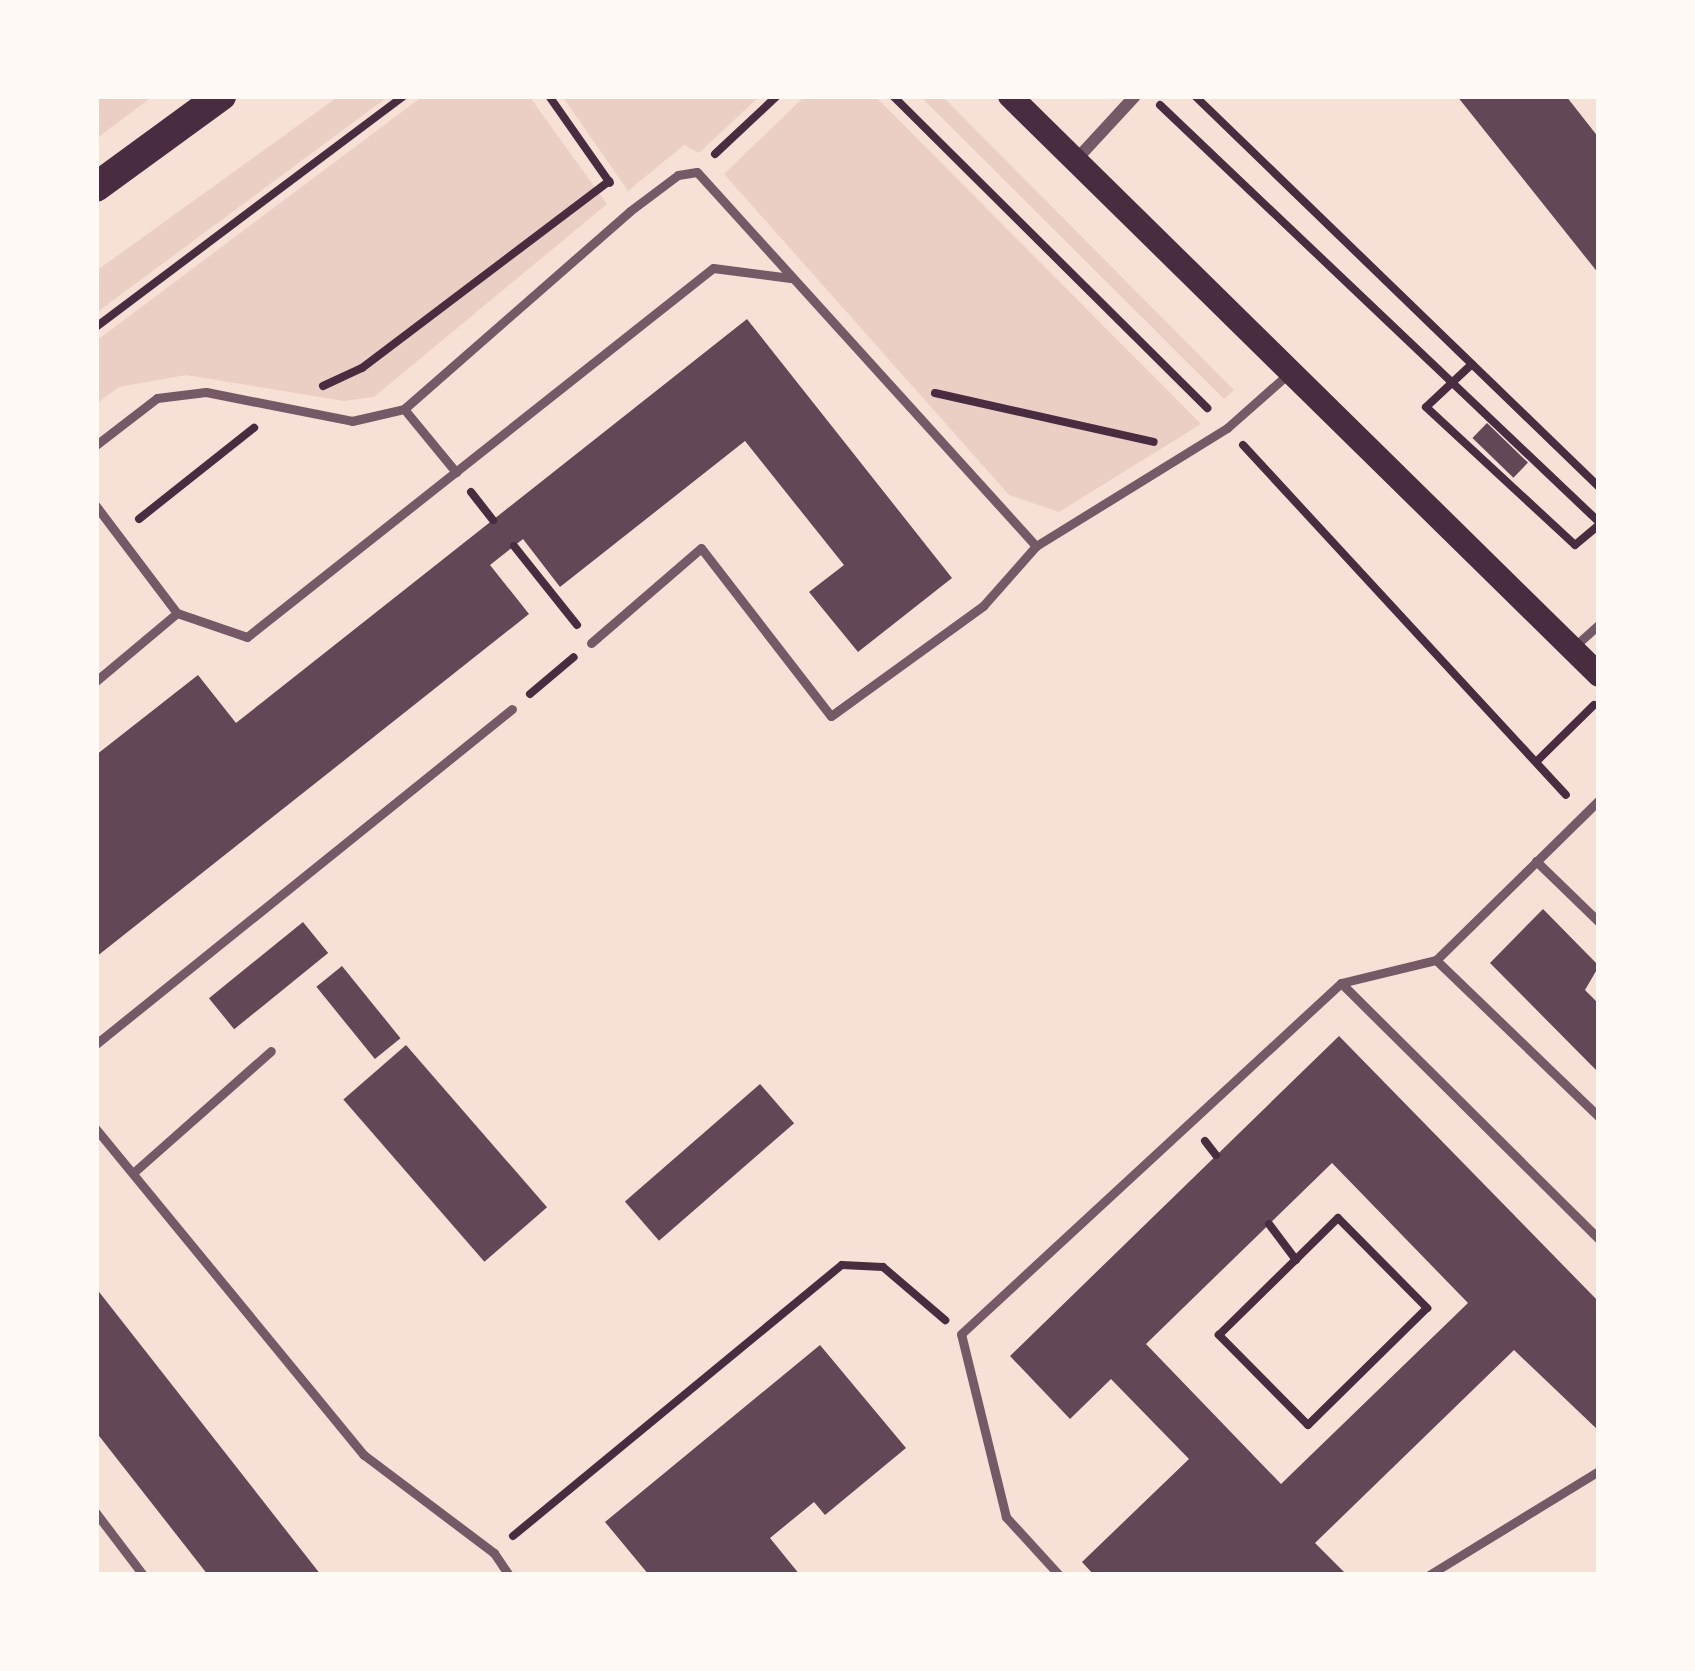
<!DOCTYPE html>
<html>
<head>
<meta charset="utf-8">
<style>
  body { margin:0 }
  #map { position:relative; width:1695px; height:1671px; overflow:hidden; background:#f7e1d7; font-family:"Roboto Condensed",sans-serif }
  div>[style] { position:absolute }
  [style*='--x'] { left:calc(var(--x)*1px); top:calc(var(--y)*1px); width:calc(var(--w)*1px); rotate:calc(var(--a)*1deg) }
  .green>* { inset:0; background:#ebcfc5 }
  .building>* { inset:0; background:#644757; transform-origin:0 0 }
  .path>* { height:8px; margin:-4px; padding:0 4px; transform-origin:4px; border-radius:4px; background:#4a2c40 }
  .service>* { height:9px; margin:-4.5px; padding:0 4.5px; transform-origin:4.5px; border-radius:4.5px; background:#755966 }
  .minor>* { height:12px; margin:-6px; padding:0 6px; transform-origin:6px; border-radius:6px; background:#755966 }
  .secondary>* { height:24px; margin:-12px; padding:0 12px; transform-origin:12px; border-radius:12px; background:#4a2c40 }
  .primary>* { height:30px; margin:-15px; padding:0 15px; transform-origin:15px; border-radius:15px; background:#4a2c40 }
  span { translate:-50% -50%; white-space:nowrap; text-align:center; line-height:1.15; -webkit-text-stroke:12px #fffaf5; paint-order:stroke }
  .frame { position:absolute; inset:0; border:99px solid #fffaf5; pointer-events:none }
</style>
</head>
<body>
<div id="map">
  <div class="green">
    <i style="clip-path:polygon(96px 96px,153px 96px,96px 139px)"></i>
    <i style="clip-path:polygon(339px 96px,389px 96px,96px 313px,96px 271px)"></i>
    <i style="clip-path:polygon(423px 96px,529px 96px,607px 204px,374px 397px,344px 401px,186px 375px,119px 387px,96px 404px,96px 341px)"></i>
    <i style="clip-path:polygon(562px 96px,760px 96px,699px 153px,684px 145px,628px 191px)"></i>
    <i style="clip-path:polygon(805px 96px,875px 96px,1201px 424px,1059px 512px,1009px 495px,724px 174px)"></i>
    <i style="clip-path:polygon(920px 96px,942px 96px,1234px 390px,1224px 399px)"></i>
  </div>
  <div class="building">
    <i style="clip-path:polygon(1457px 96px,1566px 96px,1599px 138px,1599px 274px)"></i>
    <i style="clip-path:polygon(747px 319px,952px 578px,858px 652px,809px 592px,844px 565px,745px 441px,560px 587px,523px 539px,490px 565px,529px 614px,96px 957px,96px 755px,198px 675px,236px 723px)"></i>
    <i style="left:1487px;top:423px;width:57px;height:21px;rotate:44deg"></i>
    <i style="clip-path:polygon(1543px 909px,1599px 966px,1585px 990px,1599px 1004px,1599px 1073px,1490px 963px)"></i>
    <i style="left:303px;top:922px;width:40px;height:121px;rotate:51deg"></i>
    <i style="left:342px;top:966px;width:93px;height:33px;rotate:51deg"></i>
    <i style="clip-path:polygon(evenodd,1339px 1036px,1599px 1302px,1599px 1431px,1514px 1350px,1315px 1543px,1347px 1575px,1094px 1575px,1082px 1562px,1189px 1459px,1111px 1379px,1070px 1419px,1010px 1356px,1339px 1036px,1332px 1163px,1468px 1303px,1281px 1484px,1146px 1344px,1332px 1163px)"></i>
    <i style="left:406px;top:1045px;width:215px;height:83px;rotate:49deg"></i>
    <i style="left:760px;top:1084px;width:52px;height:179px;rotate:49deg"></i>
    <i style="clip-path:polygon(96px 1288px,321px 1575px,208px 1575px,96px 1432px)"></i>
    <i style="clip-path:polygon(820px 1345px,906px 1448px,825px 1515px,814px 1502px,770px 1538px,800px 1575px,649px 1575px,605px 1522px)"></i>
  </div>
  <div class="path">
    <i style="--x:549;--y:96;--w:106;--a:55"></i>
    <i style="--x:893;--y:96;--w:443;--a:44.8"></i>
    <i style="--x:1195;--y:96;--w:562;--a:44.06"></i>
    <i style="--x:1160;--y:105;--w:605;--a:43.53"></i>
    <i style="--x:715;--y:154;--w:85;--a:-43.1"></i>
    <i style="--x:96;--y:327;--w:385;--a:-36.9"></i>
    <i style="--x:1472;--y:364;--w:63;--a:136.9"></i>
    <i style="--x:1426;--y:407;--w:203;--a:42.8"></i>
    <i style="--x:1575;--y:545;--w:31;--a:-40"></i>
    <i style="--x:323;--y:386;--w:43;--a:-24.8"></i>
    <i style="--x:362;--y:368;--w:310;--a:-37.1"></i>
    <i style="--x:935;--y:393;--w:224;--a:12.6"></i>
    <i style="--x:1243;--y:445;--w:476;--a:47.3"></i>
    <i style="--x:471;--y:492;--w:36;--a:52"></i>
    <i style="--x:139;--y:519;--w:147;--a:-38.4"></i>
    <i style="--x:514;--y:546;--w:101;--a:51.4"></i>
    <i style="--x:530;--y:694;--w:57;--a:-40.1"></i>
    <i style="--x:1537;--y:761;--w:80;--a:-44.5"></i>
    <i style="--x:1205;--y:1141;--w:18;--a:52"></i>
    <i style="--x:1338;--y:1218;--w:127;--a:45.3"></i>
    <i style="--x:1427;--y:1308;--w:167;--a:135.5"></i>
    <i style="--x:1308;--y:1425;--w:127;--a:-134.7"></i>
    <i style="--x:1219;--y:1335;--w:167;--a:-44.5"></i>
    <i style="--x:1269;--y:1224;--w:45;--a:53.1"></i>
    <i style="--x:513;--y:1536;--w:426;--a:-39.5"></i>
    <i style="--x:842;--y:1265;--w:41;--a:2.8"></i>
    <i style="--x:883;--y:1267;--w:82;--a:40.5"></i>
  </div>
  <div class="service">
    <i style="--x:404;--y:409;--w:82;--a:50.5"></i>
    <i style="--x:96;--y:445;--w:77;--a:-37.6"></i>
    <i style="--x:157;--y:398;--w:49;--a:-7"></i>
    <i style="--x:206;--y:392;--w:149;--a:11.2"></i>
    <i style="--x:352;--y:421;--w:53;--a:-13"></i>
    <i style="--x:404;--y:409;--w:300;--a:-41.2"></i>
    <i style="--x:630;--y:211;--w:60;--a:-36.9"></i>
    <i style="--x:678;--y:175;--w:19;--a:-9"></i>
    <i style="--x:697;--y:172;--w:505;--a:47.81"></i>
    <i style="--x:96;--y:506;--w:134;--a:52.9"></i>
    <i style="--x:591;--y:643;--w:145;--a:-40.8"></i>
    <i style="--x:701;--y:548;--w:212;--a:52.3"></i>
    <i style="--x:831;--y:716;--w:188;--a:-35.9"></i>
    <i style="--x:983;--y:606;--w:80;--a:-48.5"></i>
    <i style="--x:1036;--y:546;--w:225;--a:-31.7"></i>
    <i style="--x:1227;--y:428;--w:81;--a:-41.5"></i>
    <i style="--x:1576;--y:645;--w:31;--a:-42"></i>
    <i style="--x:96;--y:681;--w:106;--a:-40"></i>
    <i style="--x:177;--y:613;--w:74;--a:18.9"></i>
    <i style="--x:247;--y:637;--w:594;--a:-38.37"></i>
    <i style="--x:713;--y:268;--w:78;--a:7.4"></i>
    <i style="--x:1599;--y:800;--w:228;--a:135.5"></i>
    <i style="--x:1436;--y:960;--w:226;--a:43.9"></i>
    <i style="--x:1536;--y:861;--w:88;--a:44.1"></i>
    <i style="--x:1341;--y:983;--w:363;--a:44.8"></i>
    <i style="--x:96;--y:1044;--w:534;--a:-38.84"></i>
    <i style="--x:96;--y:1129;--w:422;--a:50.6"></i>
    <i style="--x:364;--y:1455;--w:163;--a:37"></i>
    <i style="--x:494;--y:1553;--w:27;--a:56"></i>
    <i style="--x:133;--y:1173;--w:184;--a:-41.5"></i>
    <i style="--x:96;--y:1513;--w:78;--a:52.8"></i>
    <i style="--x:1059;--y:1575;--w:79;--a:-132.4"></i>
    <i style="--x:1006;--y:1517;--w:188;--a:-103.8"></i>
    <i style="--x:961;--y:1334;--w:517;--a:-42.73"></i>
    <i style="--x:1341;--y:983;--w:98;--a:-13.6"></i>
    <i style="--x:1429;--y:1575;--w:199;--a:-31.5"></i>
  </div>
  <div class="minor">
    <i style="--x:1075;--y:161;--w:88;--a:-47.3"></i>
  </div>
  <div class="secondary">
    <i style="--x:1010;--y:96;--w:826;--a:44.51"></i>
  </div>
  <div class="primary">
    <i style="--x:96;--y:187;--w:155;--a:-36.1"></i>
  </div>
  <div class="frame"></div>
</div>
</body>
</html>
